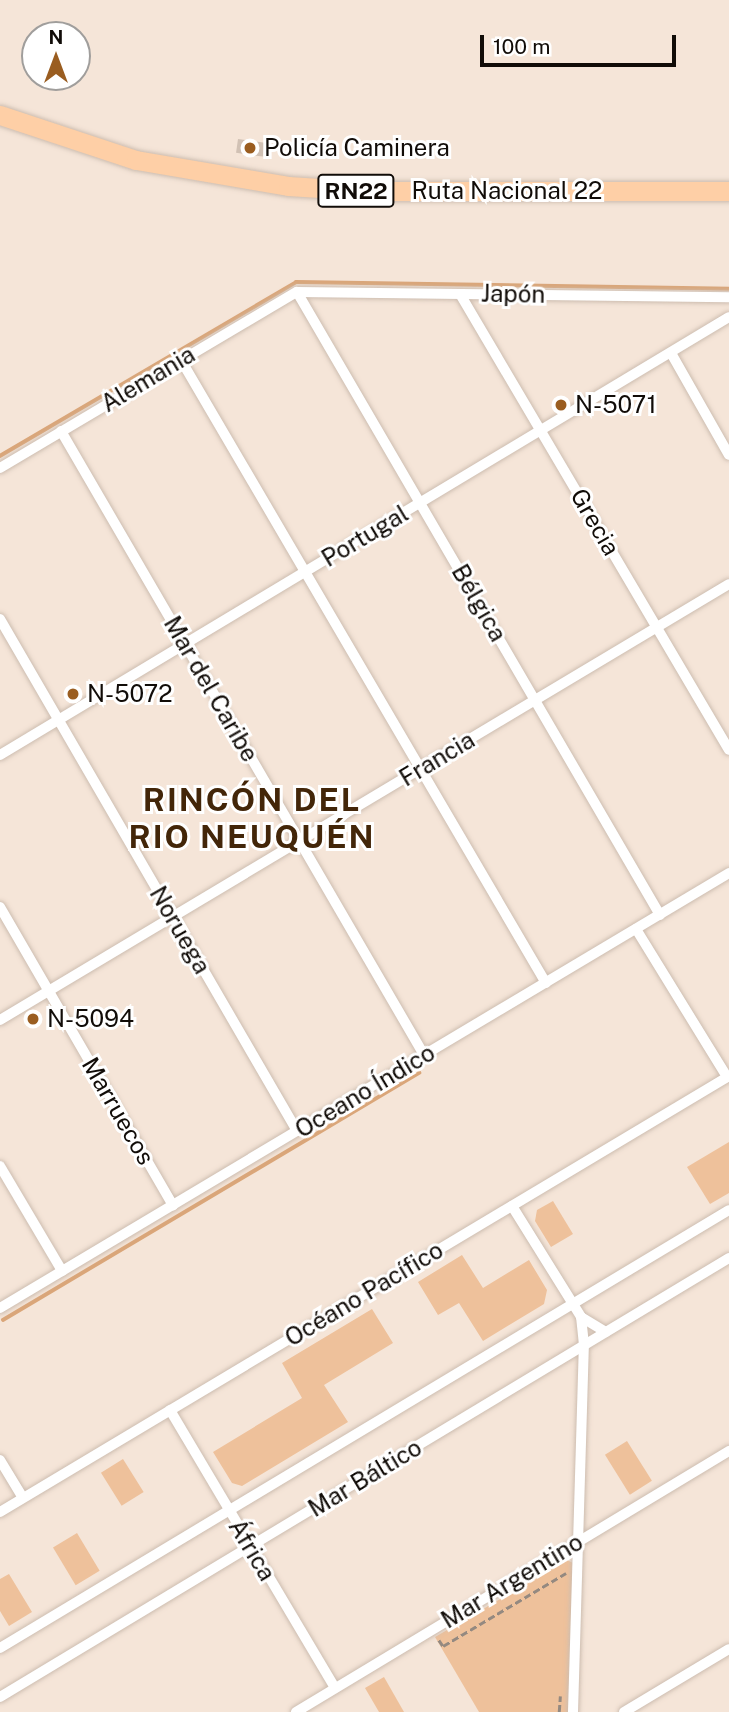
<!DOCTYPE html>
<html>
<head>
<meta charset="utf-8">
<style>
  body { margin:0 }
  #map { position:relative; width:729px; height:1712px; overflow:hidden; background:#f5e5d8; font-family:"Public Sans",sans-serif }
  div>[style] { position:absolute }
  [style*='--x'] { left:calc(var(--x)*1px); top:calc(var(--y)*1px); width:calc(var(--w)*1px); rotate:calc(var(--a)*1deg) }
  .green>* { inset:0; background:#eec19b; transform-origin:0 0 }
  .stream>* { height:3.5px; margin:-1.75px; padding:0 1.75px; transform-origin:1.75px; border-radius:1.75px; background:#daa679 }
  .building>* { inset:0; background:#d1c1b4; transform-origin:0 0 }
  .path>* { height:2.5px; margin-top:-1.25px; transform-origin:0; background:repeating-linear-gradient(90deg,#948980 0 7px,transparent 0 10.5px) }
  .roads { filter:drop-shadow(0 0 2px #cdbdb0) drop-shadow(0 0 2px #cdbdb0) }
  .minor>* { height:10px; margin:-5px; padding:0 5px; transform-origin:5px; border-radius:5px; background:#fff }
  .trunk>* { height:19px; margin:-9.5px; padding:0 9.5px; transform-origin:9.5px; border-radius:9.5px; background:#fecfa6 }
  .dots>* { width:19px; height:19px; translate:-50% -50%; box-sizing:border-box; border:4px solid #fff; border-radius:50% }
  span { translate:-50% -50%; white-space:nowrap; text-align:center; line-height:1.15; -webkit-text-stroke:6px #fff; paint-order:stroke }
  .shield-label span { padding:2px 5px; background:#fff; border:2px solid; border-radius:5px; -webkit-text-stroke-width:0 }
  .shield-label { font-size:23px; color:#110c08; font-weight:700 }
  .poi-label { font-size:24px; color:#110c08 }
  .left { translate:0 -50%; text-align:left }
  .street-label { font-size:24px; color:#110c08 }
  .district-label { font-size:32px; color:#432609; font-weight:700; letter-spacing:2px }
  .north { position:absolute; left:21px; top:21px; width:70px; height:70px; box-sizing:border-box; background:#fff; border:2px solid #a09e9c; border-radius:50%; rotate:0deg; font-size:19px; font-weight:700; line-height:28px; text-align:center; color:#110c08 }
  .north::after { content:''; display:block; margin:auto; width:24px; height:32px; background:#9a5d20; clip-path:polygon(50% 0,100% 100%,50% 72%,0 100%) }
  .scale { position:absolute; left:480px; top:35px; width:196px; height:32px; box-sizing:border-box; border:4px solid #110c08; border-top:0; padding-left:9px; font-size:21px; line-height:24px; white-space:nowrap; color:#110c08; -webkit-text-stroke:5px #fff; paint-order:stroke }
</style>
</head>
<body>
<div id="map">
  <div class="green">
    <i style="clip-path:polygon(729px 1142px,729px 1193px,710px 1204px,687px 1167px)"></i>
    <i style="clip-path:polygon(553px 1201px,573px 1234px,551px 1247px,535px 1221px,537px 1210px)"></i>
    <i style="clip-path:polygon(462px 1255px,483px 1288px,529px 1260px,547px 1290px,544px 1304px,483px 1341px,459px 1303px,438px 1315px,418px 1282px)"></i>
    <i style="clip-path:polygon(372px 1309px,393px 1343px,324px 1385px,348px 1422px,242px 1486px,232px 1483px,213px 1452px,302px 1398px,282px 1363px)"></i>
    <i style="left:627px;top:1441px;width:47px;height:26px;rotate:58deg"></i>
    <i style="left:123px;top:1459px;width:39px;height:26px;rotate:58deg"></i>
    <i style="left:77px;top:1533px;width:44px;height:28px;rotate:59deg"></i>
    <i style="clip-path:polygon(567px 1560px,573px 1563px,569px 1712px,479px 1712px,435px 1637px)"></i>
    <i style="clip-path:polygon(9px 1574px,32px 1612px,9px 1626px,0 1611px,0 1579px)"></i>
    <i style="clip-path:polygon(384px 1677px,404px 1712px,379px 1712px,365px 1688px)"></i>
  </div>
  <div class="stream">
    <i style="--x:0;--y:456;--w:343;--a:-30.4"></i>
    <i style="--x:296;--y:282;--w:433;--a:0.9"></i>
    <i style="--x:3;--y:1320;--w:484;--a:-30.7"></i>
  </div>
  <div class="building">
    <i style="left:238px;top:139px;width:27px;height:14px;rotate:8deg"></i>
  </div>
  <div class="path">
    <i style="--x:439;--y:1640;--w:7;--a:56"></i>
    <i style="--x:443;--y:1646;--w:143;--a:-30.7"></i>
    <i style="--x:559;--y:1712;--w:16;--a:-86"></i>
  </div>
  <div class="roads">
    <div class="minor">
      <i style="--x:297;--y:292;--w:721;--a:59.77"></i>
      <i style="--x:460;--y:294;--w:529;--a:59.46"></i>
      <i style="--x:671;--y:353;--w:117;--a:60.4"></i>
      <i style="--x:181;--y:360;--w:722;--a:59.64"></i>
      <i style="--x:61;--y:431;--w:722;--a:59.81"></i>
      <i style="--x:0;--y:468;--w:345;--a:-30.7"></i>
      <i style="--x:297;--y:292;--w:432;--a:0.7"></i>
      <i style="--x:0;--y:619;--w:592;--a:59.88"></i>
      <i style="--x:0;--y:755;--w:850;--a:-31"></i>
      <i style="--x:0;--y:907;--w:345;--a:59.9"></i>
      <i style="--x:636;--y:929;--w:174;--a:58.4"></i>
      <i style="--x:0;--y:1020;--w:849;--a:-30.88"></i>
      <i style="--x:0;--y:1166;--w:122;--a:59.4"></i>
      <i style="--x:512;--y:1206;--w:131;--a:58.1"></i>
      <i style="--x:581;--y:1317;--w:29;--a:31"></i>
      <i style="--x:0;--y:1308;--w:849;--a:-30.82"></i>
      <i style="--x:170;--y:1410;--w:323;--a:59.3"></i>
      <i style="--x:0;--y:1460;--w:44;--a:58.8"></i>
      <i style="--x:0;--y:1512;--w:849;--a:-30.88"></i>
      <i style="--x:0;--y:1648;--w:850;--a:-31"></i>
      <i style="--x:0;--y:1697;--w:851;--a:-31.06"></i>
      <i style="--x:296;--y:1712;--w:506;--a:-31.08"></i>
      <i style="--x:573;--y:1712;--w:367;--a:-88.3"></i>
      <i style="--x:584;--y:1345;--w:28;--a:-96"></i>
      <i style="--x:624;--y:1712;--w:122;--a:-31"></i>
    </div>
    <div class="trunk">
      <i style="--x:0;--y:115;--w:143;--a:18.3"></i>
      <i style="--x:136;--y:160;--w:154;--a:9.7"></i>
      <i style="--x:288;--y:186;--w:80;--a:3.6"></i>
      <i style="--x:368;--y:191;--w:361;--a:0"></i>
    </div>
  </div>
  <div class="dots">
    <i style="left:250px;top:148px;background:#9a5d20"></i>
    <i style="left:561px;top:405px;background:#9a5d20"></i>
    <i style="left:73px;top:694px;background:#9a5d20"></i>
    <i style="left:33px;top:1019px;background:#9a5d20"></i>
  </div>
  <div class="shield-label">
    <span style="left:356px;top:191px">RN22</span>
  </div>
  <div class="poi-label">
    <span class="left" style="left:264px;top:148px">Policía Caminera</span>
    <span class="left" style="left:575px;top:405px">N-5071</span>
    <span class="left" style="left:87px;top:694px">N-5072</span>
    <span class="left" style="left:47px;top:1019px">N-5094</span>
  </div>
  <div class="street-label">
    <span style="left:507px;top:191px">Ruta Nacional 22</span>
    <span style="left:513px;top:294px;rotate:1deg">Japón</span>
    <span style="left:148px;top:379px;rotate:-31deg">Alemania</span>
    <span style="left:595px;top:522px;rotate:60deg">Grecia</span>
    <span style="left:365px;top:536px;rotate:-31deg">Portugal</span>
    <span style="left:479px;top:603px;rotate:60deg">Bélgica</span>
    <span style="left:211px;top:689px;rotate:60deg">Mar del Caribe</span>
    <span style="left:437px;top:759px;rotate:-31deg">Francia</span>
    <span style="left:180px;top:930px;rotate:60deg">Noruega</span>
    <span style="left:365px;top:1091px;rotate:-31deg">Oceano Índico</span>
    <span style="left:118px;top:1111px;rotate:60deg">Marruecos</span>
    <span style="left:364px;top:1294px;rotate:-31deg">Océano Pacífico</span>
    <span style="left:365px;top:1478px;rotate:-31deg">Mar Báltico</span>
    <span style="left:252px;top:1550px;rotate:59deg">África</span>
    <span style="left:512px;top:1581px;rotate:-31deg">Mar Argentino</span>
  </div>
  <div class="district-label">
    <span style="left:252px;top:819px">RINCÓN DEL<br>RIO NEUQUÉN</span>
  </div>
  <div class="north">N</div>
  <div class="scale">100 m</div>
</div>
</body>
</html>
